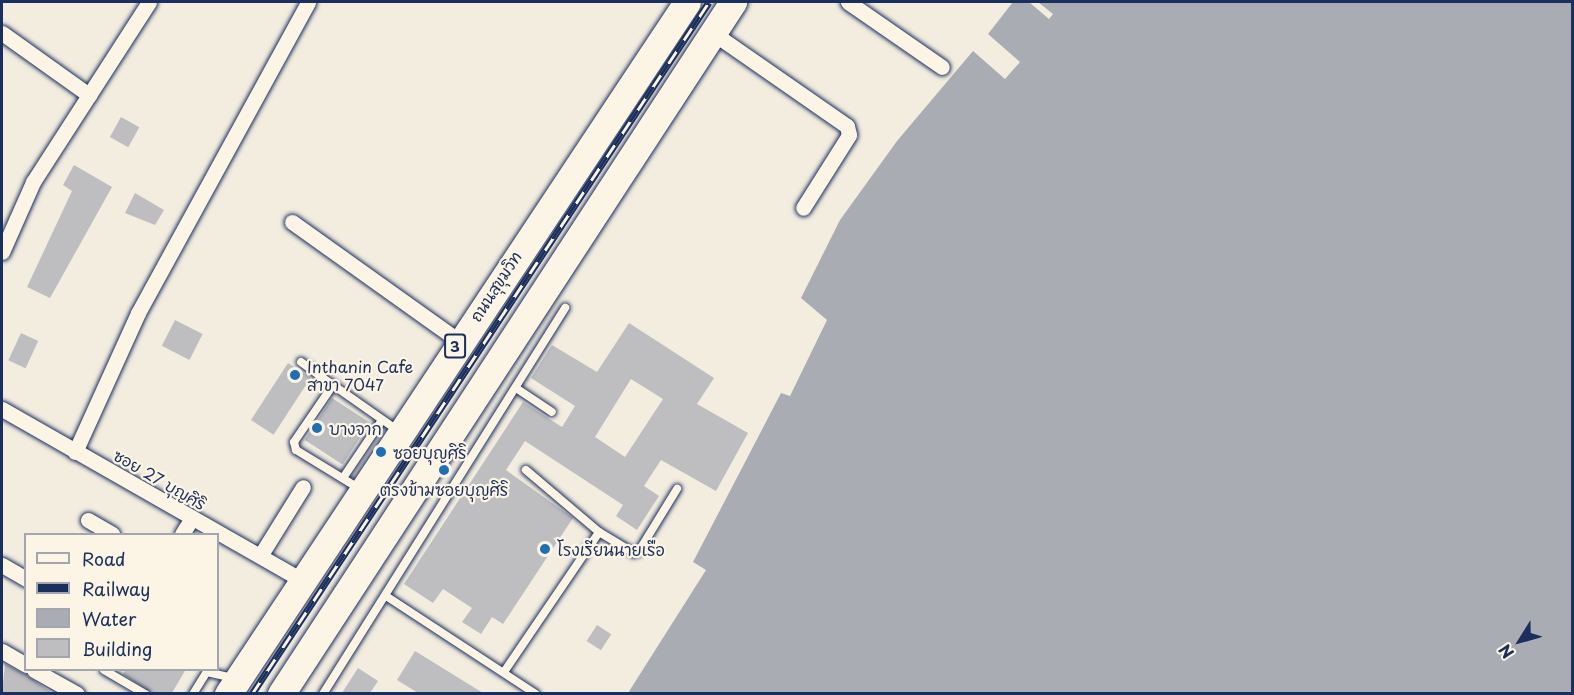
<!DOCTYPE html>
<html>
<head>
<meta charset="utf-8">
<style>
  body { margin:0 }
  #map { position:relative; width:1574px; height:695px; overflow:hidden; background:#f3ede0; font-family:"Playpen Sans","Playpen Sans Thai",sans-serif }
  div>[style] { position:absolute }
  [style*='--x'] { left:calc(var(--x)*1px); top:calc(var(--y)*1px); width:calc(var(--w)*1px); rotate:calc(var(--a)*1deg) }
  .water>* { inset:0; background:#a9acb3 }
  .building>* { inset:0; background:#bebec0; transform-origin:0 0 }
  .roads { filter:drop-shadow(0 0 2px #1b2f5e) drop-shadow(0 0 2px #1b2f5e) }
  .lane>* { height:8px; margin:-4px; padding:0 4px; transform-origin:4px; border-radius:4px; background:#fcf5e5 }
  .street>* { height:15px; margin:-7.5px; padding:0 7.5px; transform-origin:7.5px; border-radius:7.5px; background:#fcf5e5 }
  .highway>* { height:27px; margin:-13.5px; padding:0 13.5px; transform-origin:13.5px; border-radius:13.5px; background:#fcf5e5 }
  .rail>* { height:7px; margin-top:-3.5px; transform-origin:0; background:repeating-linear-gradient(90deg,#fcf5e5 0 14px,#1b2f5e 0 28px); box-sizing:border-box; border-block:2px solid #1b2f5e }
  .dots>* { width:16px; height:16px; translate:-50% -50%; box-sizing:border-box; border:3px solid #fcf5e5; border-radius:50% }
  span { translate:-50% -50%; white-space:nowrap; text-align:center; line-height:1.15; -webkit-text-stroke:4.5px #fcf5e5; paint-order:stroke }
  .shield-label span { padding:2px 4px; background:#fcf5e5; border:2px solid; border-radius:4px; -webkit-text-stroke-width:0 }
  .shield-label { font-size:15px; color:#1b2f5e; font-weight:700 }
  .street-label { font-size:16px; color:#1b2f5e }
  .poi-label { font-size:16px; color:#1b2f5e }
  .left { translate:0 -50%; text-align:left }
  .frame { position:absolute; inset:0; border:3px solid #1b2f5e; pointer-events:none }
  .legend { position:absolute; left:24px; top:533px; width:195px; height:138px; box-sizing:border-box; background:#fcf5e5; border:2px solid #a2a6af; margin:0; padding:8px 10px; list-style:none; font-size:18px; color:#1b2f5e }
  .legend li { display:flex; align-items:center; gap:12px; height:30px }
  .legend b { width:30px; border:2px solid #a2a6af }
  .north { position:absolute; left:1490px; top:611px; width:60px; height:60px; -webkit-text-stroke:4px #fcf5e5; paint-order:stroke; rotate:233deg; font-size:16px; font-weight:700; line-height:24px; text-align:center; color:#1b2f5e }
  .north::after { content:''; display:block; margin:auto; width:21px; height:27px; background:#1b2f5e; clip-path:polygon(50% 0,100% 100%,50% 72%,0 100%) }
</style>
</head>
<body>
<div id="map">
  <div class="water">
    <i style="clip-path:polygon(1013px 2px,1029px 2px,1049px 19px,1053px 14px,1038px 2px,1572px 2px,1572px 693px,628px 693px,706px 570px,693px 562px,781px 393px,790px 396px,827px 320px,801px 298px,840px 220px,897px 141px,973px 51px,1005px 79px,1020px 62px,988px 34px)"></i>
  </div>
  <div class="building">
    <i style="left:121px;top:117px;width:21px;height:23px;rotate:29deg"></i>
    <i style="clip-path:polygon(74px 165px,112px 187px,50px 298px,27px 287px,72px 191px,63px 185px)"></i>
    <i style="clip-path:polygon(135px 193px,164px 210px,155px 225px,125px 213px)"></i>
    <i style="left:175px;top:320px;width:31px;height:29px;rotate:27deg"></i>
    <i style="clip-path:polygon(evenodd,629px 323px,714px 378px,697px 404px,748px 433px,716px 491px,661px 460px,644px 486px,659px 496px,637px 530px,616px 516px,623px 505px,525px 441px,506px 470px,573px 518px,503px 624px,492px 617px,481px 634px,462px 622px,472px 608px,443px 589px,433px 603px,404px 584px,523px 402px,562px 427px,575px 406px,531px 378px,552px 345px,597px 372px,629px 323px,631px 379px,663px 399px,625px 457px,595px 437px,631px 379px)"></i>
    <i style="left:21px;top:333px;width:19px;height:30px;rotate:25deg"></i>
    <i style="left:288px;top:363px;width:27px;height:68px;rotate:33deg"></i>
    <i style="left:332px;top:398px;width:45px;height:50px;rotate:33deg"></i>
    <i style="left:597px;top:625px;width:17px;height:19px;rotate:33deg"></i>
    <i style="clip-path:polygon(415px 651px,483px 693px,418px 693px,397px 680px)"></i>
    <i style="clip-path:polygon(5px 664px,26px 675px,52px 693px,2px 693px)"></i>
    <i style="clip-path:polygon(358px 668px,378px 681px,370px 693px,342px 693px)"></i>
    <i style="clip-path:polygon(126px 669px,186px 669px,172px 693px,151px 693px,123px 674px)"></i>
  </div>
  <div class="roads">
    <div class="lane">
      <i style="--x:301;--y:362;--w:39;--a:36"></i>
      <i style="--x:516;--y:388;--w:43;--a:33.7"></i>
      <i style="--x:343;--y:478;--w:70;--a:-56.1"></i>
      <i style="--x:360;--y:489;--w:75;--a:-148.6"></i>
      <i style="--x:296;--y:450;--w:8;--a:-104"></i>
      <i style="--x:294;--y:442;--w:69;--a:-55.6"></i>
      <i style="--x:333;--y:385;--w:78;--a:35.1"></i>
      <i style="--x:599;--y:532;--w:41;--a:31"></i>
      <i style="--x:634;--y:553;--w:5;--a:-22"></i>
      <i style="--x:639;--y:551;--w:73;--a:-58.5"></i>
      <i style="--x:386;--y:596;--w:179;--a:33.2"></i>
      <i style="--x:104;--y:670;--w:48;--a:30.3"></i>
      <i style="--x:504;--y:672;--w:169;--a:-55.8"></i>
      <i style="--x:599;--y:532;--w:96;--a:-139.7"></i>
      <i style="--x:193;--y:694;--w:26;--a:-58"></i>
      <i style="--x:207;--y:672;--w:26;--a:13"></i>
      <i style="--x:323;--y:694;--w:456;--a:-57.9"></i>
    </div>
    <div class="street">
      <i style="--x:848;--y:2;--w:114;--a:34.7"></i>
      <i style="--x:2;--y:33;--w:107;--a:35.5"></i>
      <i style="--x:713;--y:33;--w:163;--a:34.8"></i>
      <i style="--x:847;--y:126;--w:9;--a:77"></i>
      <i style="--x:849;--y:135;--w:86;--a:122.2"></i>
      <i style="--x:292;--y:222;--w:205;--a:35.5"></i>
      <i style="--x:2;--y:252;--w:77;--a:-66.1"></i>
      <i style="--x:33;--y:182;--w:214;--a:-57.2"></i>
      <i style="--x:2;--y:409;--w:345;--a:29.7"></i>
      <i style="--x:75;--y:452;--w:153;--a:-65.6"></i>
      <i style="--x:138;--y:313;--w:354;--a:-61.3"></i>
      <i style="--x:88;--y:520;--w:28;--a:30"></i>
      <i style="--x:182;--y:534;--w:19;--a:-58"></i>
      <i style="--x:260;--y:556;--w:81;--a:-58.1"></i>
      <i style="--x:2;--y:565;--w:28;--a:30"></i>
      <i style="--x:2;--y:651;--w:28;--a:30"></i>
      <i style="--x:34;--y:670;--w:49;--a:29.2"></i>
    </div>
    <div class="highway">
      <i style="--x:228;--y:694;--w:830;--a:-56.44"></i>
      <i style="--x:281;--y:694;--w:827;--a:-56.85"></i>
    </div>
  </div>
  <div class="rail">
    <i style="--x:252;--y:694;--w:829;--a:-56.56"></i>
  </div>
  <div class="dots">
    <i style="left:295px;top:375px;background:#1f6fb2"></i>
    <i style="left:317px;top:428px;background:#1f6fb2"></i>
    <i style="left:381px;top:452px;background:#1f6fb2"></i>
    <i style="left:444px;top:470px;background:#1f6fb2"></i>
    <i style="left:545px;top:549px;background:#1f6fb2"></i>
  </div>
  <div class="shield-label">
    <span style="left:455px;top:346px">3</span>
  </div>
  <div class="street-label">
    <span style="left:495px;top:286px;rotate:-57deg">ถนนสุขุมวิท</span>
    <span style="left:160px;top:479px;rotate:30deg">ซอย 27 บุญศิริ</span>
  </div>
  <div class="poi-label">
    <span class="left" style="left:307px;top:375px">Inthanin Cafe<br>สาขา 7047</span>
    <span class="left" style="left:329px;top:428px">บางจาก</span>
    <span class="left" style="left:393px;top:452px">ซอยบุญศิริ</span>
    <span style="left:444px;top:489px">ตรงข้ามซอยบุญศิริ</span>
    <span class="left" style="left:557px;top:549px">โรงเรียนนายเรือ</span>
  </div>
  <div class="frame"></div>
  <ul class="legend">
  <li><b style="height:8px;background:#fcf5e5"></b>Road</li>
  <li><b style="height:8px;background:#1b2f5e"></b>Railway</li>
  <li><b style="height:16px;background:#a9acb3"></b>Water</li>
  <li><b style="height:16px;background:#bebec0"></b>Building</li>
  </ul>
  <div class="north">N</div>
</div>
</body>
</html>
